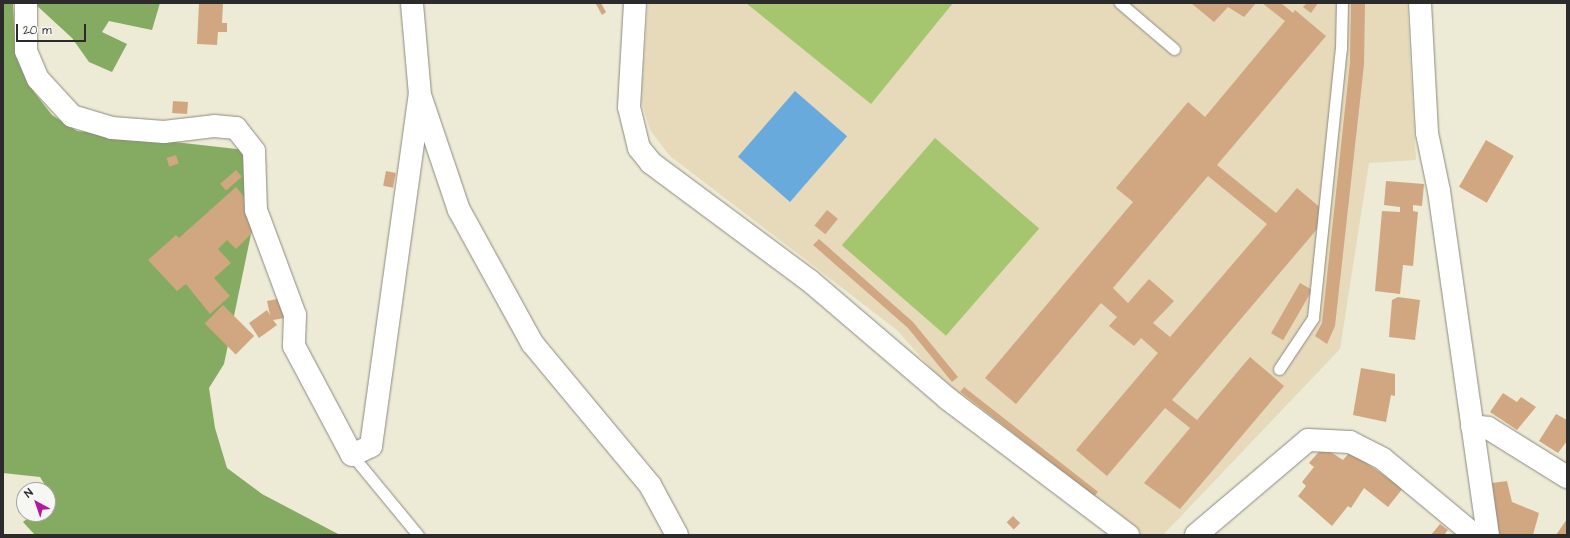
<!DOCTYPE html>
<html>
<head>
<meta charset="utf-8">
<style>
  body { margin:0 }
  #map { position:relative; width:1570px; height:538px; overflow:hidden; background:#edead5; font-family:"Architects Daughter",sans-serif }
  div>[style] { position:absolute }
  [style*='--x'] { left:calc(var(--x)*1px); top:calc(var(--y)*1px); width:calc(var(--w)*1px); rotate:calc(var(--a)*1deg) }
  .built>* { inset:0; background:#e6daba }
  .green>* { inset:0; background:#a5c66e; transform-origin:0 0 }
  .forest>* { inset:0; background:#84ab61 }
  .water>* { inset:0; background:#69aadd; transform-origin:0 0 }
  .building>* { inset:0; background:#d0a780; transform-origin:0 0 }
  .roads { filter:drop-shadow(0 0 1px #8c8a80) drop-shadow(0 0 1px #8c8a80) }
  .service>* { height:11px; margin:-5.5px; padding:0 5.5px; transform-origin:5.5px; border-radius:5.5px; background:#fff }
  .minor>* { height:22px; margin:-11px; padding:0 11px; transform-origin:11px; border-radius:11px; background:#fff }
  span { translate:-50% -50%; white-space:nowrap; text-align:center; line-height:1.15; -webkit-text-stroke:3px #f6f6f2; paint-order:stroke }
  .frame { position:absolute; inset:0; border:4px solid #2b2b2b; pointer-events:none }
  .north { position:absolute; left:16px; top:482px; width:40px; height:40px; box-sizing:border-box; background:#f6f6f2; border:1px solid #a5a5a2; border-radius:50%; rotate:320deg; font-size:11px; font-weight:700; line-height:16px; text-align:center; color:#2b2b2b }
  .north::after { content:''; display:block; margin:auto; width:14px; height:18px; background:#b5179e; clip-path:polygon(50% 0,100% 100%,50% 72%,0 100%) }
  .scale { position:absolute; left:16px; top:24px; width:70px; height:18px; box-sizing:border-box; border:2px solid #2b2b2b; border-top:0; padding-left:5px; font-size:12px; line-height:14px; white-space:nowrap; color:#2b2b2b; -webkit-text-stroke:3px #f6f6f2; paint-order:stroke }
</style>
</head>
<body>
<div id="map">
  <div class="built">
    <i style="clip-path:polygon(648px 3px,1407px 3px,1416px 160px,1369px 163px,1340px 349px,1163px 535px,1137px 535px,947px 387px,897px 330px,670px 156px,650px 130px,641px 101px)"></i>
  </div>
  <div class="green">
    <i style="clip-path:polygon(746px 3px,953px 3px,871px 104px)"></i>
    <i style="left:935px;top:138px;width:138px;height:142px;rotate:41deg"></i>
  </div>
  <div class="forest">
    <i style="clip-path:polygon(3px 3px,13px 3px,15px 45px,34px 92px,52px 115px,77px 131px,254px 151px,256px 210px,224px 364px,209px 388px,215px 428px,227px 468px,262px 494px,340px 535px,35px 535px,23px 522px,33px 514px,48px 514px,50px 502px,48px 490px,40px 477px,3px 473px)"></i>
    <i style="clip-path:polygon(34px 3px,160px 3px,152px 30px,109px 21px,102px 32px,127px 44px,112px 72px,89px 62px,72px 38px)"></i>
  </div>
  <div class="water">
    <i style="left:795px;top:91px;width:69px;height:87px;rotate:41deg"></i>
  </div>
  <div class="building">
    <i style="clip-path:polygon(199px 3px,223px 3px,222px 23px,227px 23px,227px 32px,218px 32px,217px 45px,197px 44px)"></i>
    <i style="clip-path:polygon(601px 3px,606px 12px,602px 15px,596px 4px)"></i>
    <i style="clip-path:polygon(1191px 3px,1256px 3px,1244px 17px,1228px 7px,1214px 22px)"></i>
    <i style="clip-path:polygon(evenodd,1262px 3px,1281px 3px,1293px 13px,1295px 10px,1326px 36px,1217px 165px,1276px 213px,1297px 188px,1329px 215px,1172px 400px,1197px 420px,1250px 357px,1284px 386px,1180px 509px,1144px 483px,1190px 428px,1165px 408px,1107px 476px,1076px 450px,1158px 353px,1141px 338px,1134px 346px,1109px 326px,1117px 317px,1101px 303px,1016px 404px,985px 378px,1133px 202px,1116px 188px,1188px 102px,1205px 117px,1285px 21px,1262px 3px,1208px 176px,1267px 224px,1170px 337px,1153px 323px,1174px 301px,1149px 279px,1128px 303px,1113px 288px,1208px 176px)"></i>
    <i style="clip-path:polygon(1307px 3px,1318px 3px,1311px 13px,1303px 7px)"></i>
    <i style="clip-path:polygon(1351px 3px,1365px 3px,1364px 65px,1335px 326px,1327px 344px,1315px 336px,1322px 323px,1350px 62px)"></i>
    <i style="left:173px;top:101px;width:15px;height:12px;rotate:4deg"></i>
    <i style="left:1486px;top:140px;width:32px;height:54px;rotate:30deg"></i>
    <i style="left:176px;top:155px;width:9px;height:10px;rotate:72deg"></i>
    <i style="left:236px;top:170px;width:9px;height:21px;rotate:49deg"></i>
    <i style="left:386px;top:171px;width:10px;height:15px;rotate:11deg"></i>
    <i style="clip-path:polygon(1386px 181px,1424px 184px,1422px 206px,1413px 205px,1413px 211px,1418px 212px,1413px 266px,1403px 265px,1400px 294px,1375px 291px,1382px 211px,1400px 212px,1400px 207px,1384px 205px)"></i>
    <i style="clip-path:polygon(236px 187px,264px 221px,236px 249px,227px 240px,218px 249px,231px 263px,214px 278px,230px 296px,210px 314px,186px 284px,177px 291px,148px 260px,176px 235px,179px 238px)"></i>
    <i style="left:827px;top:210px;width:14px;height:20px;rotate:39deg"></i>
    <i style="clip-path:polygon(819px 239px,913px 322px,958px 377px,952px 382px,908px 328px,813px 245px)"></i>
    <i style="left:1300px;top:283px;width:14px;height:58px;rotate:30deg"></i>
    <i style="clip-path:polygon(1398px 297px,1420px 300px,1415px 340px,1389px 337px,1392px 300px)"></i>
    <i style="clip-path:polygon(282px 298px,285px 318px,273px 320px,277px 325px,259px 338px,249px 323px,267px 310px,270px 315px,267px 301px)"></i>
    <i style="left:223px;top:305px;width:44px;height:26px;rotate:45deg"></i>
    <i style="clip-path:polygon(1361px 368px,1395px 374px,1395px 396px,1391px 395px,1386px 422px,1353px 415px)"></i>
    <i style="left:964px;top:387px;width:170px;height:6px;rotate:38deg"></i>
    <i style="clip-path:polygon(1503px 393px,1517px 402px,1521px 397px,1536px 407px,1517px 430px,1490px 412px)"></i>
    <i style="clip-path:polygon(1556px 414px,1567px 420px,1567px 441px,1558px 453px,1539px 441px)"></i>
    <i style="clip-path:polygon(1323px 447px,1343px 460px,1350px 452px,1403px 488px,1388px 507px,1364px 488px,1351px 508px,1348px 506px,1332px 526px,1298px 496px,1306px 486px,1302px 482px,1314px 467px,1309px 463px)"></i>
    <i style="clip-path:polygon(1507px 481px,1512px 502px,1539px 513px,1533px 535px,1499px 535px,1492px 483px)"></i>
    <i style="left:1013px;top:516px;width:10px;height:9px;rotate:45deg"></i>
    <i style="clip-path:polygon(1567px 519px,1567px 535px,1556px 535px)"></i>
    <i style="clip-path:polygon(1440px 524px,1448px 530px,1444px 535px,1431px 535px)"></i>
  </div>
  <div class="roads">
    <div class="service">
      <i style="--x:1120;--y:3;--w:71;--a:40.4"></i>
      <i style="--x:1279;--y:369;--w:61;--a:-56.3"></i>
      <i style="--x:1313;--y:318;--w:270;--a:-84.1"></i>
      <i style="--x:1341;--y:49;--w:46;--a:-88.8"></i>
      <i style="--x:352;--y:455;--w:104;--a:50.5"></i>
    </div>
    <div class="minor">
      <i style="--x:26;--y:3;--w:48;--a:90"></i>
      <i style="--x:26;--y:51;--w:30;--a:67"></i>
      <i style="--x:38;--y:79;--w:50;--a:47.4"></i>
      <i style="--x:72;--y:116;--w:42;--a:16.7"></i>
      <i style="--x:112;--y:128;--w:52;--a:4.4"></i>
      <i style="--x:164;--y:132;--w:50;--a:-6.8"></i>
      <i style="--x:214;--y:126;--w:22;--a:5"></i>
      <i style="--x:236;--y:128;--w:29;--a:52"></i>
      <i style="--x:254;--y:151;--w:59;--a:88.1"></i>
      <i style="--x:256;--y:210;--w:112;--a:69.6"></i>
      <i style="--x:295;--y:315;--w:31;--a:92"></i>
      <i style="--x:294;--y:346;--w:123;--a:62"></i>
      <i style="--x:352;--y:455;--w:21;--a:-25"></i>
      <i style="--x:371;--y:446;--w:354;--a:-82.1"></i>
      <i style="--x:420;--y:95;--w:92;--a:-95"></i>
      <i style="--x:635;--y:3;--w:104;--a:93.3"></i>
      <i style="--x:629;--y:107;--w:42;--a:76.3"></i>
      <i style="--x:639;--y:148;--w:19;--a:51"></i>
      <i style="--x:651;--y:163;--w:198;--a:36.6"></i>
      <i style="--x:810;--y:281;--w:182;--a:40.5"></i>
      <i style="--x:948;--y:399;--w:226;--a:37.1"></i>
      <i style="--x:1420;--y:3;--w:130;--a:86.9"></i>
      <i style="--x:1427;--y:133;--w:59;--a:78.3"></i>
      <i style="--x:1439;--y:191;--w:347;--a:81.9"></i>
      <i style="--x:421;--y:98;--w:118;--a:71.3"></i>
      <i style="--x:459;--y:210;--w:152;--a:61.2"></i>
      <i style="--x:532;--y:343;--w:185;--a:50.3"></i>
      <i style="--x:650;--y:485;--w:57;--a:61.6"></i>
      <i style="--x:1472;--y:426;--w:16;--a:7"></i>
      <i style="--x:1488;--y:428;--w:93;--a:31.8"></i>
      <i style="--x:1196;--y:535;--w:147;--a:-40.3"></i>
      <i style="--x:1308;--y:440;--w:42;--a:2.7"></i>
      <i style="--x:1350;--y:442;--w:37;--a:27"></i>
      <i style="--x:1383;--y:459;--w:116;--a:39.7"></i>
      <i style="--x:1472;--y:533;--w:14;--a:8"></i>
    </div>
  </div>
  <div class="frame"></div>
  <div class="north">N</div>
  <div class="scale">20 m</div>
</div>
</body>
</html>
